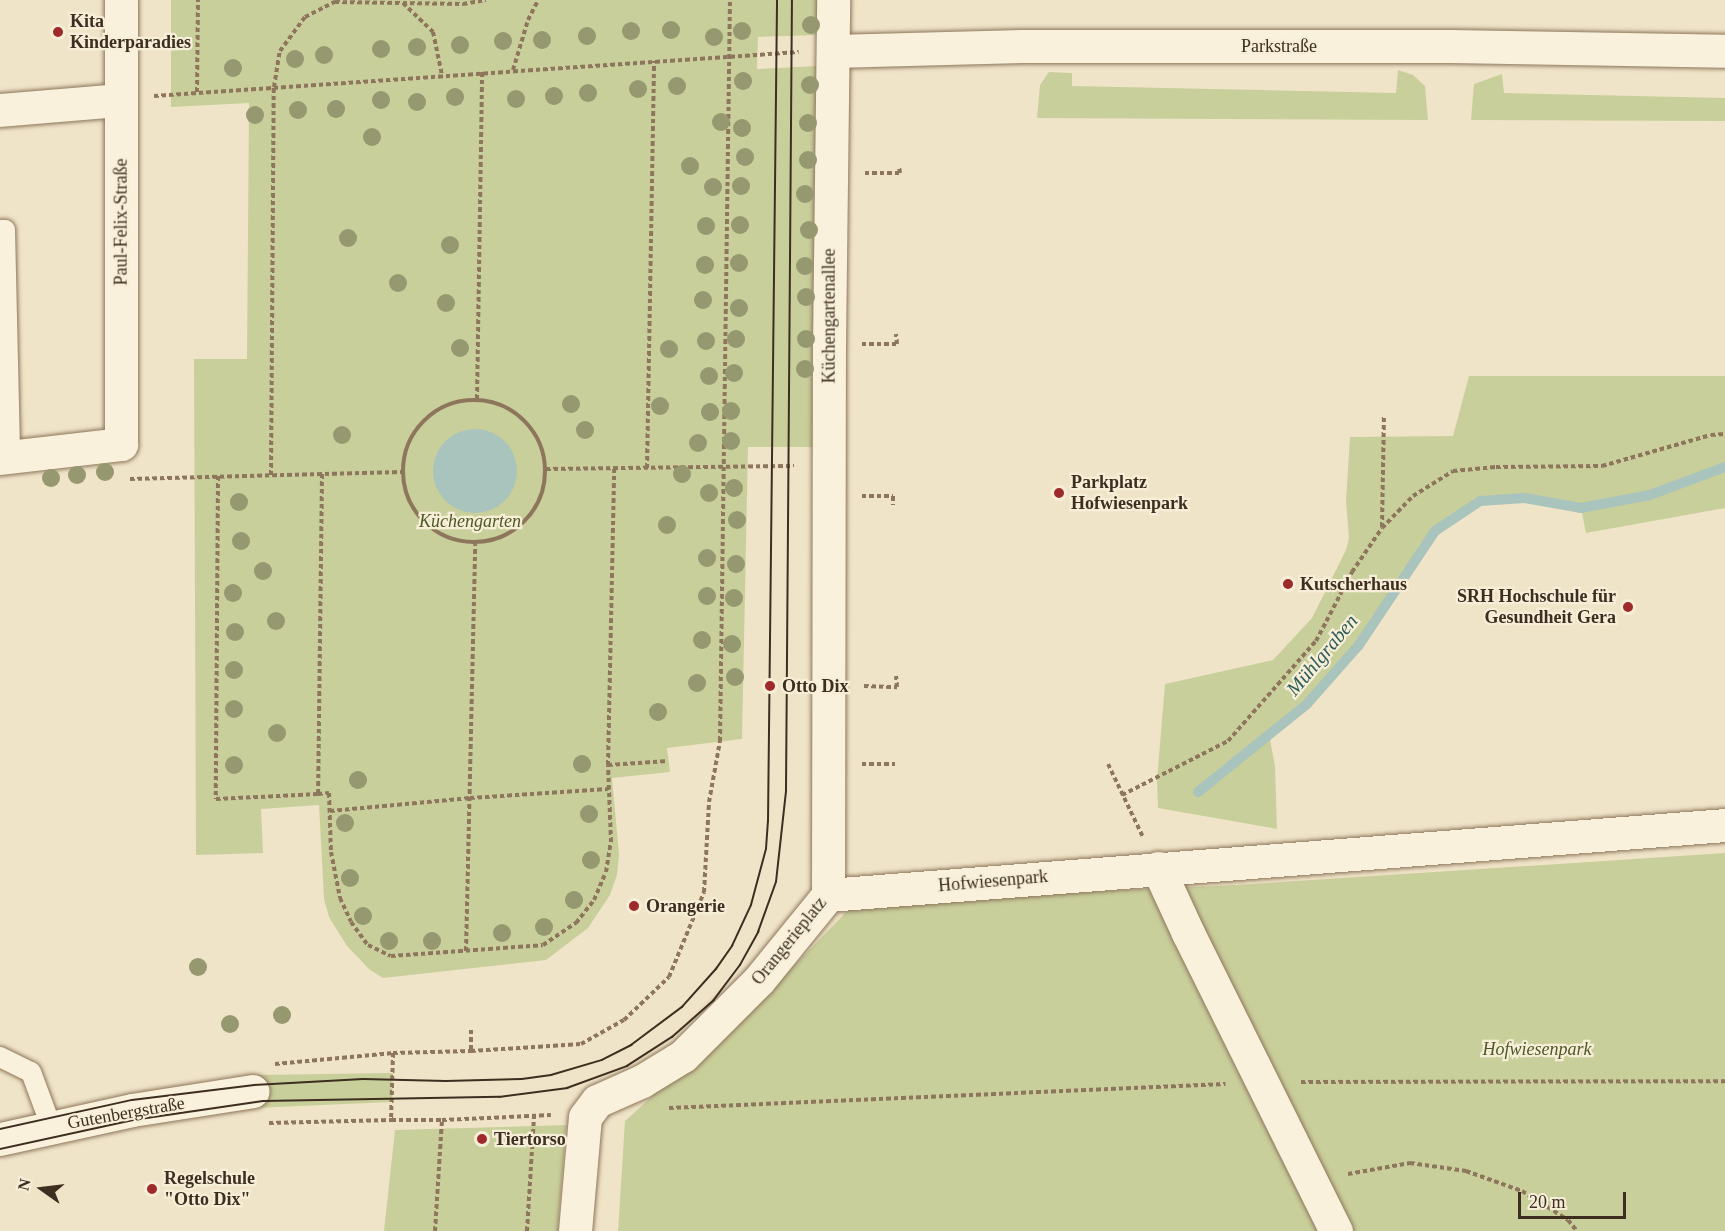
<!DOCTYPE html>
<html>
<head>
<meta charset="utf-8">
<style>
  body { margin:0 }
  #map { position:relative; width:1725px; height:1231px; overflow:hidden; background:#f0e4c8; font-family:Georgia,serif }
  div>[style] { position:absolute }
  [style*='--x'] { left:calc(var(--x)*1px); top:calc(var(--y)*1px); width:calc(var(--w)*1px); rotate:calc(var(--a)*1deg) }
  .green>* { inset:0; background:#c9cf9b }
  .water>* { inset:0; background:#a9c4bc }
  .round { border-radius:50% }
  .stream>* { height:10px; margin:-5px; padding:0 5px; transform-origin:5px; border-radius:5px; background:#a9c4bc }
  .path>* { height:4px; margin-top:-2px; transform-origin:0; background:repeating-linear-gradient(90deg,#8d765c 0 4.5px,transparent 0 7.5px) }
  .path>.ring { margin:-2px; padding:0; box-sizing:content-box; background:none; border:4px solid #8d765c; border-radius:50% }
  .roads { filter:drop-shadow(0 0 2px #8d765c) drop-shadow(0 0 2px #8d765c) }
  .lane>* { height:20px; margin:-10px; padding:0 10px; transform-origin:10px; border-radius:10px; background:#faf1dc }
  .street>* { height:33px; margin:-16.5px; padding:0 16.5px; transform-origin:16.5px; border-radius:16.5px; background:#faf1dc }
  .tram>* { height:1.5px; margin:-0.75px; padding:0 0.75px; transform-origin:0.75px; border-radius:0.75px; background:#3d2e20 }
  .trees>* { width:18px; height:18px; margin:-9px; border-radius:50%; background:#96986f }
  .dots>* { width:16px; height:16px; translate:-50% -50%; box-sizing:border-box; border:3px solid #f7eed8; border-radius:50% }
  span { translate:-50% -50%; white-space:nowrap; text-align:center; line-height:1.15; -webkit-text-stroke:4.5px #f7eed8; paint-order:stroke }
  .poi-label { font-size:18px; color:#3d2e20; font-weight:700 }
  .left { translate:0 -50%; text-align:left }
  .right { translate:-100% -50%; text-align:right }
  .street-label { font-size:18px; color:#3d2e20 }
  .park-label { font-size:18px; color:#4d5a26; font-style:italic }
  .water-label { font-size:20px; color:#2f5d5a; font-style:italic }
  .north { position:absolute; left:12px; top:1159px; width:60px; height:60px; -webkit-text-stroke:4px #f7eed8; paint-order:stroke; rotate:284deg; font-size:16px; font-weight:700; line-height:24px; text-align:center; color:#3d2e20 }
  .north::after { content:''; display:block; margin:auto; width:21px; height:27px; background:#3d2e20; clip-path:polygon(50% 0,100% 100%,50% 72%,0 100%) }
  .scale { position:absolute; left:1518px; top:1192px; width:108px; height:27px; box-sizing:border-box; border:3px solid #3d2e20; border-top:0; padding-left:8px; font-size:18px; line-height:21px; white-space:nowrap; color:#3d2e20; -webkit-text-stroke:4px #f7eed8; paint-order:stroke }
</style>
</head>
<body>
<div id="map">
  <div class="green">
    <i style="clip-path:polygon(171px 0,819px 0,818px 35px,758px 37px,757px 69px,817px 66px,813px 447px,748px 447px,742px 739px,667px 748px,670px 772px,612px 778px,619px 854px,617px 875px,610px 895px,588px 928px,546px 960px,383px 978px,370px 970px,347px 946px,329px 917px,324px 899px,319px 805px,261px 809px,263px 853px,196px 855px,194px 359px,247px 359px,249px 103px,171px 107px)"></i>
    <i style="clip-path:polygon(1398px 70px,1413px 75px,1425px 86px,1428px 120px,1037px 118px,1040px 85px,1049px 72px,1072px 73px,1072px 86px,1396px 93px)"></i>
    <i style="clip-path:polygon(1502px 74px,1504px 93px,1725px 98px,1725px 121px,1471px 120px,1474px 84px)"></i>
    <i style="clip-path:polygon(1469px 376px,1725px 376px,1725px 508px,1586px 533px,1581px 508px,1525px 498px,1480px 501px,1435px 531px,1359px 645px,1307px 704px,1269px 734px,1275px 766px,1277px 829px,1158px 808px,1157px 780px,1165px 684px,1273px 660px,1312px 618px,1346px 550px,1349px 538px,1346px 501px,1350px 437px,1453px 436px)"></i>
    <i style="clip-path:polygon(1725px 853px,1725px 1231px,618px 1231px,625px 1121px,788px 972px,856px 902px,1237px 885px)"></i>
    <i style="clip-path:polygon(393px 1073px,392px 1102px,255px 1108px,251px 1075px)"></i>
    <i style="clip-path:polygon(566px 1125px,558px 1231px,384px 1231px,395px 1130px)"></i>
  </div>
  <div class="water">
    <i class="round" style="left:433px;top:429px;width:84px;height:84px"></i>
  </div>
  <div class="stream">
    <i style="--x:1198;--y:792;--w:140;--a:-38.9"></i>
    <i style="--x:1307;--y:704;--w:79;--a:-48.6"></i>
    <i style="--x:1359;--y:645;--w:137;--a:-56.3"></i>
    <i style="--x:1435;--y:531;--w:54;--a:-33.7"></i>
    <i style="--x:1480;--y:501;--w:45;--a:-3.8"></i>
    <i style="--x:1525;--y:498;--w:57;--a:10.1"></i>
    <i style="--x:1581;--y:508;--w:70;--a:-10.7"></i>
    <i style="--x:1650;--y:495;--w:80;--a:-20.5"></i>
  </div>
  <div class="path">
    <i style="--x:403;--y:3;--w:42;--a:44"></i>
    <i style="--x:433;--y:32;--w:44;--a:78.2"></i>
    <i style="--x:513;--y:70;--w:52;--a:-73.3"></i>
    <i style="--x:528;--y:20;--w:22;--a:-63"></i>
    <i style="--x:197;--y:92;--w:92;--a:-89.4"></i>
    <i style="--x:154;--y:96;--w:646;--a:-3.9"></i>
    <i style="--x:865;--y:173;--w:35;--a:0"></i>
    <i style="--x:900;--y:173;--w:6;--a:-99"></i>
    <i style="--x:862;--y:344;--w:35;--a:0"></i>
    <i style="--x:897;--y:344;--w:10;--a:-96"></i>
    <i style="--x:477;--y:399;--w:327;--a:-89.1"></i>
    <i class="ring" style="left:403px;top:400px;width:138px;height:138px"></i>
    <i style="--x:647;--y:468;--w:407;--a:-89"></i>
    <i style="--x:546;--y:469;--w:248;--a:-0.7"></i>
    <i style="--x:322;--y:474;--w:320;--a:90.7"></i>
    <i style="--x:318;--y:794;--w:11;--a:-5"></i>
    <i style="--x:329;--y:793;--w:59;--a:88.1"></i>
    <i style="--x:331;--y:852;--w:47;--a:78.9"></i>
    <i style="--x:340;--y:898;--w:26;--a:65"></i>
    <i style="--x:351;--y:922;--w:29;--a:54"></i>
    <i style="--x:368;--y:945;--w:25;--a:26"></i>
    <i style="--x:391;--y:956;--w:152;--a:-4.1"></i>
    <i style="--x:543;--y:945;--w:40;--a:-34"></i>
    <i style="--x:576;--y:923;--w:29;--a:-52"></i>
    <i style="--x:594;--y:900;--w:30;--a:-67"></i>
    <i style="--x:606;--y:872;--w:30;--a:-81"></i>
    <i style="--x:611;--y:842;--w:77;--a:-92.2"></i>
    <i style="--x:608;--y:765;--w:296;--a:-88.8"></i>
    <i style="--x:271;--y:475;--w:388;--a:-89.6"></i>
    <i style="--x:274;--y:87;--w:36;--a:-81"></i>
    <i style="--x:280;--y:51;--w:42;--a:-53.7"></i>
    <i style="--x:305;--y:17;--w:34;--a:-27"></i>
    <i style="--x:335;--y:2;--w:128;--a:0.9"></i>
    <i style="--x:463;--y:4;--w:23;--a:-10"></i>
    <i style="--x:218;--y:476;--w:323;--a:90.4"></i>
    <i style="--x:216;--y:799;--w:102;--a:-2.8"></i>
    <i style="--x:130;--y:479;--w:272;--a:-1.5"></i>
    <i style="--x:862;--y:496;--w:31;--a:0"></i>
    <i style="--x:893;--y:496;--w:9;--a:90"></i>
    <i style="--x:1382;--y:527;--w:110;--a:-89"></i>
    <i style="--x:864;--y:686;--w:33;--a:2"></i>
    <i style="--x:897;--y:687;--w:11;--a:-95"></i>
    <i style="--x:862;--y:764;--w:33;--a:0"></i>
    <i style="--x:1108;--y:764;--w:81;--a:64.4"></i>
    <i style="--x:608;--y:765;--w:60;--a:-3.8"></i>
    <i style="--x:1122;--y:795;--w:119;--a:-27"></i>
    <i style="--x:1228;--y:741;--w:133;--a:-48.7"></i>
    <i style="--x:1316;--y:641;--w:78;--a:-62.4"></i>
    <i style="--x:1352;--y:572;--w:53;--a:-55.7"></i>
    <i style="--x:1382;--y:528;--w:45;--a:-45.9"></i>
    <i style="--x:1413;--y:496;--w:47;--a:-32"></i>
    <i style="--x:1453;--y:471;--w:43;--a:-5.3"></i>
    <i style="--x:1496;--y:467;--w:106;--a:-0.5"></i>
    <i style="--x:1602;--y:466;--w:113;--a:-15.9"></i>
    <i style="--x:1711;--y:435;--w:14;--a:-4"></i>
    <i style="--x:330;--y:811;--w:141;--a:-5.3"></i>
    <i style="--x:470;--y:798;--w:138;--a:-3.7"></i>
    <i style="--x:466;--y:951;--w:407;--a:-88.7"></i>
    <i style="--x:471;--y:1030;--w:21;--a:90"></i>
    <i style="--x:393;--y:1053;--w:67;--a:91.7"></i>
    <i style="--x:391;--y:1120;--w:51;--a:0"></i>
    <i style="--x:442;--y:1120;--w:109;--a:-2.6"></i>
    <i style="--x:275;--y:1064;--w:119;--a:-5.3"></i>
    <i style="--x:393;--y:1053;--w:78;--a:-1.5"></i>
    <i style="--x:471;--y:1051;--w:110;--a:-3.6"></i>
    <i style="--x:581;--y:1044;--w:49;--a:-29.2"></i>
    <i style="--x:624;--y:1020;--w:62;--a:-43.7"></i>
    <i style="--x:669;--y:977;--w:92;--a:-67.6"></i>
    <i style="--x:704;--y:892;--w:90;--a:-86.8"></i>
    <i style="--x:709;--y:802;--w:62;--a:-79.8"></i>
    <i style="--x:720;--y:741;--w:741;--a:-89.23"></i>
    <i style="--x:1301;--y:1082;--w:424;--a:-0.1"></i>
    <i style="--x:669;--y:1108;--w:557;--a:-2.47"></i>
    <i style="--x:269;--y:1123;--w:122;--a:-1.4"></i>
    <i style="--x:1348;--y:1174;--w:63;--a:-10.1"></i>
    <i style="--x:1410;--y:1163;--w:57;--a:8.1"></i>
    <i style="--x:1466;--y:1171;--w:59;--a:19.7"></i>
    <i style="--x:1522;--y:1191;--w:54;--a:32.2"></i>
    <i style="--x:1568;--y:1220;--w:14;--a:51"></i>
    <i style="--x:435;--y:1231;--w:111;--a:-86.4"></i>
    <i style="--x:527;--y:1231;--w:116;--a:-86.5"></i>
  </div>
  <div class="roads">
    <div class="lane">
      <i style="--x:0;--y:230;--w:5;--a:0"></i>
      <i style="--x:5;--y:230;--w:227;--a:88.7"></i>
      <i style="--x:0;--y:1057;--w:34;--a:26"></i>
      <i style="--x:31;--y:1072;--w:58;--a:69.7"></i>
    </div>
    <div class="street">
      <i style="--x:833;--y:51;--w:189;--a:-1.5"></i>
      <i style="--x:1022;--y:46;--w:429;--a:0"></i>
      <i style="--x:1451;--y:46;--w:274;--a:1"></i>
      <i style="--x:0;--y:110;--w:120;--a:-4.8"></i>
      <i style="--x:0;--y:458;--w:122;--a:-6.6"></i>
      <i style="--x:121;--y:444;--w:444;--a:-90"></i>
      <i style="--x:1158;--y:868;--w:72;--a:65.2"></i>
      <i style="--x:1188;--y:933;--w:333;--a:63.6"></i>
      <i style="--x:828;--y:895;--w:900;--a:-4.46"></i>
      <i style="--x:0;--y:1139;--w:135;--a:-12.4"></i>
      <i style="--x:132;--y:1110;--w:122;--a:-8.9"></i>
      <i style="--x:575;--y:1231;--w:114;--a:-85"></i>
      <i style="--x:585;--y:1117;--w:20;--a:-53"></i>
      <i style="--x:597;--y:1101;--w:49;--a:-24"></i>
      <i style="--x:642;--y:1081;--w:48;--a:-31.4"></i>
      <i style="--x:683;--y:1056;--w:107;--a:-45"></i>
      <i style="--x:759;--y:980;--w:109;--a:-50.9"></i>
      <i style="--x:828;--y:895;--w:551;--a:-89.9"></i>
      <i style="--x:829;--y:344;--w:344;--a:-89.3"></i>
    </div>
  </div>
  <div class="tram">
    <i style="--x:0;--y:1129;--w:135;--a:-12.4"></i>
    <i style="--x:132;--y:1100;--w:123;--a:-7"></i>
    <i style="--x:254;--y:1085;--w:109;--a:-3.2"></i>
    <i style="--x:363;--y:1079;--w:83;--a:1.4"></i>
    <i style="--x:446;--y:1081;--w:76;--a:-1.5"></i>
    <i style="--x:522;--y:1079;--w:29;--a:-8"></i>
    <i style="--x:551;--y:1075;--w:53;--a:-16.4"></i>
    <i style="--x:602;--y:1060;--w:33;--a:-27"></i>
    <i style="--x:631;--y:1045;--w:64;--a:-36.7"></i>
    <i style="--x:682;--y:1007;--w:51;--a:-48.2"></i>
    <i style="--x:716;--y:969;--w:28;--a:-55"></i>
    <i style="--x:732;--y:946;--w:45;--a:-65.1"></i>
    <i style="--x:751;--y:905;--w:58;--a:-75"></i>
    <i style="--x:766;--y:849;--w:27;--a:-86"></i>
    <i style="--x:768;--y:822;--w:822;--a:-89.37"></i>
    <i style="--x:0;--y:1149;--w:136;--a:-12.3"></i>
    <i style="--x:133;--y:1120;--w:131;--a:-8.3"></i>
    <i style="--x:263;--y:1101;--w:236;--a:-1"></i>
    <i style="--x:499;--y:1097;--w:69;--a:-7.5"></i>
    <i style="--x:567;--y:1088;--w:64;--a:-20.1"></i>
    <i style="--x:627;--y:1066;--w:54;--a:-32.8"></i>
    <i style="--x:672;--y:1037;--w:55;--a:-41.3"></i>
    <i style="--x:713;--y:1001;--w:45;--a:-53.1"></i>
    <i style="--x:740;--y:965;--w:38;--a:-61"></i>
    <i style="--x:758;--y:932;--w:53;--a:-70.2"></i>
    <i style="--x:776;--y:882;--w:91;--a:-83.7"></i>
    <i style="--x:786;--y:792;--w:792;--a:-89.57"></i>
  </div>
  <div class="trees">
    <i style="left:811px;top:25px"></i>
    <i style="left:671px;top:30px"></i>
    <i style="left:631px;top:31px"></i>
    <i style="left:742px;top:31px"></i>
    <i style="left:587px;top:36px"></i>
    <i style="left:714px;top:37px"></i>
    <i style="left:542px;top:40px"></i>
    <i style="left:503px;top:41px"></i>
    <i style="left:460px;top:45px"></i>
    <i style="left:417px;top:47px"></i>
    <i style="left:381px;top:49px"></i>
    <i style="left:324px;top:55px"></i>
    <i style="left:295px;top:59px"></i>
    <i style="left:233px;top:68px"></i>
    <i style="left:743px;top:81px"></i>
    <i style="left:810px;top:85px"></i>
    <i style="left:677px;top:86px"></i>
    <i style="left:638px;top:89px"></i>
    <i style="left:588px;top:93px"></i>
    <i style="left:554px;top:96px"></i>
    <i style="left:455px;top:97px"></i>
    <i style="left:516px;top:99px"></i>
    <i style="left:381px;top:100px"></i>
    <i style="left:417px;top:102px"></i>
    <i style="left:336px;top:109px"></i>
    <i style="left:298px;top:110px"></i>
    <i style="left:255px;top:115px"></i>
    <i style="left:721px;top:122px"></i>
    <i style="left:808px;top:123px"></i>
    <i style="left:742px;top:128px"></i>
    <i style="left:372px;top:137px"></i>
    <i style="left:745px;top:157px"></i>
    <i style="left:808px;top:160px"></i>
    <i style="left:690px;top:166px"></i>
    <i style="left:741px;top:186px"></i>
    <i style="left:713px;top:187px"></i>
    <i style="left:805px;top:194px"></i>
    <i style="left:740px;top:225px"></i>
    <i style="left:706px;top:226px"></i>
    <i style="left:809px;top:230px"></i>
    <i style="left:348px;top:238px"></i>
    <i style="left:450px;top:245px"></i>
    <i style="left:739px;top:263px"></i>
    <i style="left:705px;top:265px"></i>
    <i style="left:805px;top:266px"></i>
    <i style="left:398px;top:283px"></i>
    <i style="left:806px;top:297px"></i>
    <i style="left:703px;top:300px"></i>
    <i style="left:446px;top:303px"></i>
    <i style="left:739px;top:308px"></i>
    <i style="left:736px;top:339px"></i>
    <i style="left:806px;top:339px"></i>
    <i style="left:706px;top:341px"></i>
    <i style="left:460px;top:348px"></i>
    <i style="left:669px;top:349px"></i>
    <i style="left:805px;top:369px"></i>
    <i style="left:734px;top:373px"></i>
    <i style="left:709px;top:376px"></i>
    <i style="left:571px;top:404px"></i>
    <i style="left:660px;top:406px"></i>
    <i style="left:731px;top:411px"></i>
    <i style="left:710px;top:412px"></i>
    <i style="left:585px;top:430px"></i>
    <i style="left:342px;top:435px"></i>
    <i style="left:731px;top:441px"></i>
    <i style="left:698px;top:443px"></i>
    <i style="left:105px;top:472px"></i>
    <i style="left:682px;top:474px"></i>
    <i style="left:77px;top:475px"></i>
    <i style="left:51px;top:478px"></i>
    <i style="left:734px;top:488px"></i>
    <i style="left:709px;top:493px"></i>
    <i style="left:239px;top:502px"></i>
    <i style="left:737px;top:520px"></i>
    <i style="left:667px;top:525px"></i>
    <i style="left:241px;top:541px"></i>
    <i style="left:707px;top:558px"></i>
    <i style="left:736px;top:564px"></i>
    <i style="left:263px;top:571px"></i>
    <i style="left:233px;top:593px"></i>
    <i style="left:707px;top:596px"></i>
    <i style="left:734px;top:598px"></i>
    <i style="left:276px;top:621px"></i>
    <i style="left:235px;top:632px"></i>
    <i style="left:702px;top:640px"></i>
    <i style="left:732px;top:644px"></i>
    <i style="left:234px;top:670px"></i>
    <i style="left:735px;top:677px"></i>
    <i style="left:697px;top:683px"></i>
    <i style="left:234px;top:709px"></i>
    <i style="left:658px;top:712px"></i>
    <i style="left:277px;top:733px"></i>
    <i style="left:582px;top:764px"></i>
    <i style="left:234px;top:765px"></i>
    <i style="left:358px;top:780px"></i>
    <i style="left:589px;top:814px"></i>
    <i style="left:345px;top:823px"></i>
    <i style="left:591px;top:860px"></i>
    <i style="left:350px;top:878px"></i>
    <i style="left:574px;top:900px"></i>
    <i style="left:363px;top:916px"></i>
    <i style="left:544px;top:927px"></i>
    <i style="left:502px;top:933px"></i>
    <i style="left:389px;top:941px"></i>
    <i style="left:432px;top:941px"></i>
    <i style="left:198px;top:967px"></i>
    <i style="left:282px;top:1015px"></i>
    <i style="left:230px;top:1024px"></i>
  </div>
  <div class="dots">
    <i style="left:58px;top:32px;background:#9e2a2b"></i>
    <i style="left:1059px;top:493px;background:#9e2a2b"></i>
    <i style="left:1288px;top:584px;background:#9e2a2b"></i>
    <i style="left:1628px;top:607px;background:#9e2a2b"></i>
    <i style="left:770px;top:686px;background:#9e2a2b"></i>
    <i style="left:634px;top:906px;background:#9e2a2b"></i>
    <i style="left:482px;top:1139px;background:#9e2a2b"></i>
    <i style="left:152px;top:1189px;background:#9e2a2b"></i>
  </div>
  <div class="poi-label">
    <span class="left" style="left:70px;top:32px">Kita<br>Kinderparadies</span>
    <span class="left" style="left:1071px;top:493px">Parkplatz<br>Hofwiesenpark</span>
    <span class="left" style="left:1300px;top:584px">Kutscherhaus</span>
    <span class="right" style="left:1616px;top:607px">SRH Hochschule für<br>Gesundheit Gera</span>
    <span class="left" style="left:782px;top:686px">Otto Dix</span>
    <span class="left" style="left:646px;top:906px">Orangerie</span>
    <span class="left" style="left:494px;top:1139px">Tiertorso</span>
    <span class="left" style="left:164px;top:1189px">Regelschule<br>"Otto Dix"</span>
  </div>
  <div class="street-label">
    <span style="left:1279px;top:46px">Parkstraße</span>
    <span style="left:121px;top:222px;rotate:-90deg">Paul-Felix-Straße</span>
    <span style="left:829px;top:316px;rotate:-90deg">Küchengartenallee</span>
    <span style="left:993px;top:881px;rotate:-5deg">Hofwiesenpark</span>
    <span style="left:789px;top:941px;rotate:-51deg">Orangerieplatz</span>
    <span style="left:126px;top:1113px;rotate:-10deg">Gutenbergstraße</span>
  </div>
  <div class="park-label">
    <span style="left:470px;top:521px">Küchengarten</span>
    <span style="left:1537px;top:1049px">Hofwiesenpark</span>
  </div>
  <div class="water-label">
    <span style="left:1322px;top:655px;rotate:-50deg">Mühlgraben</span>
  </div>
  <div class="north">N</div>
  <div class="scale">20 m</div>
</div>
</body>
</html>
